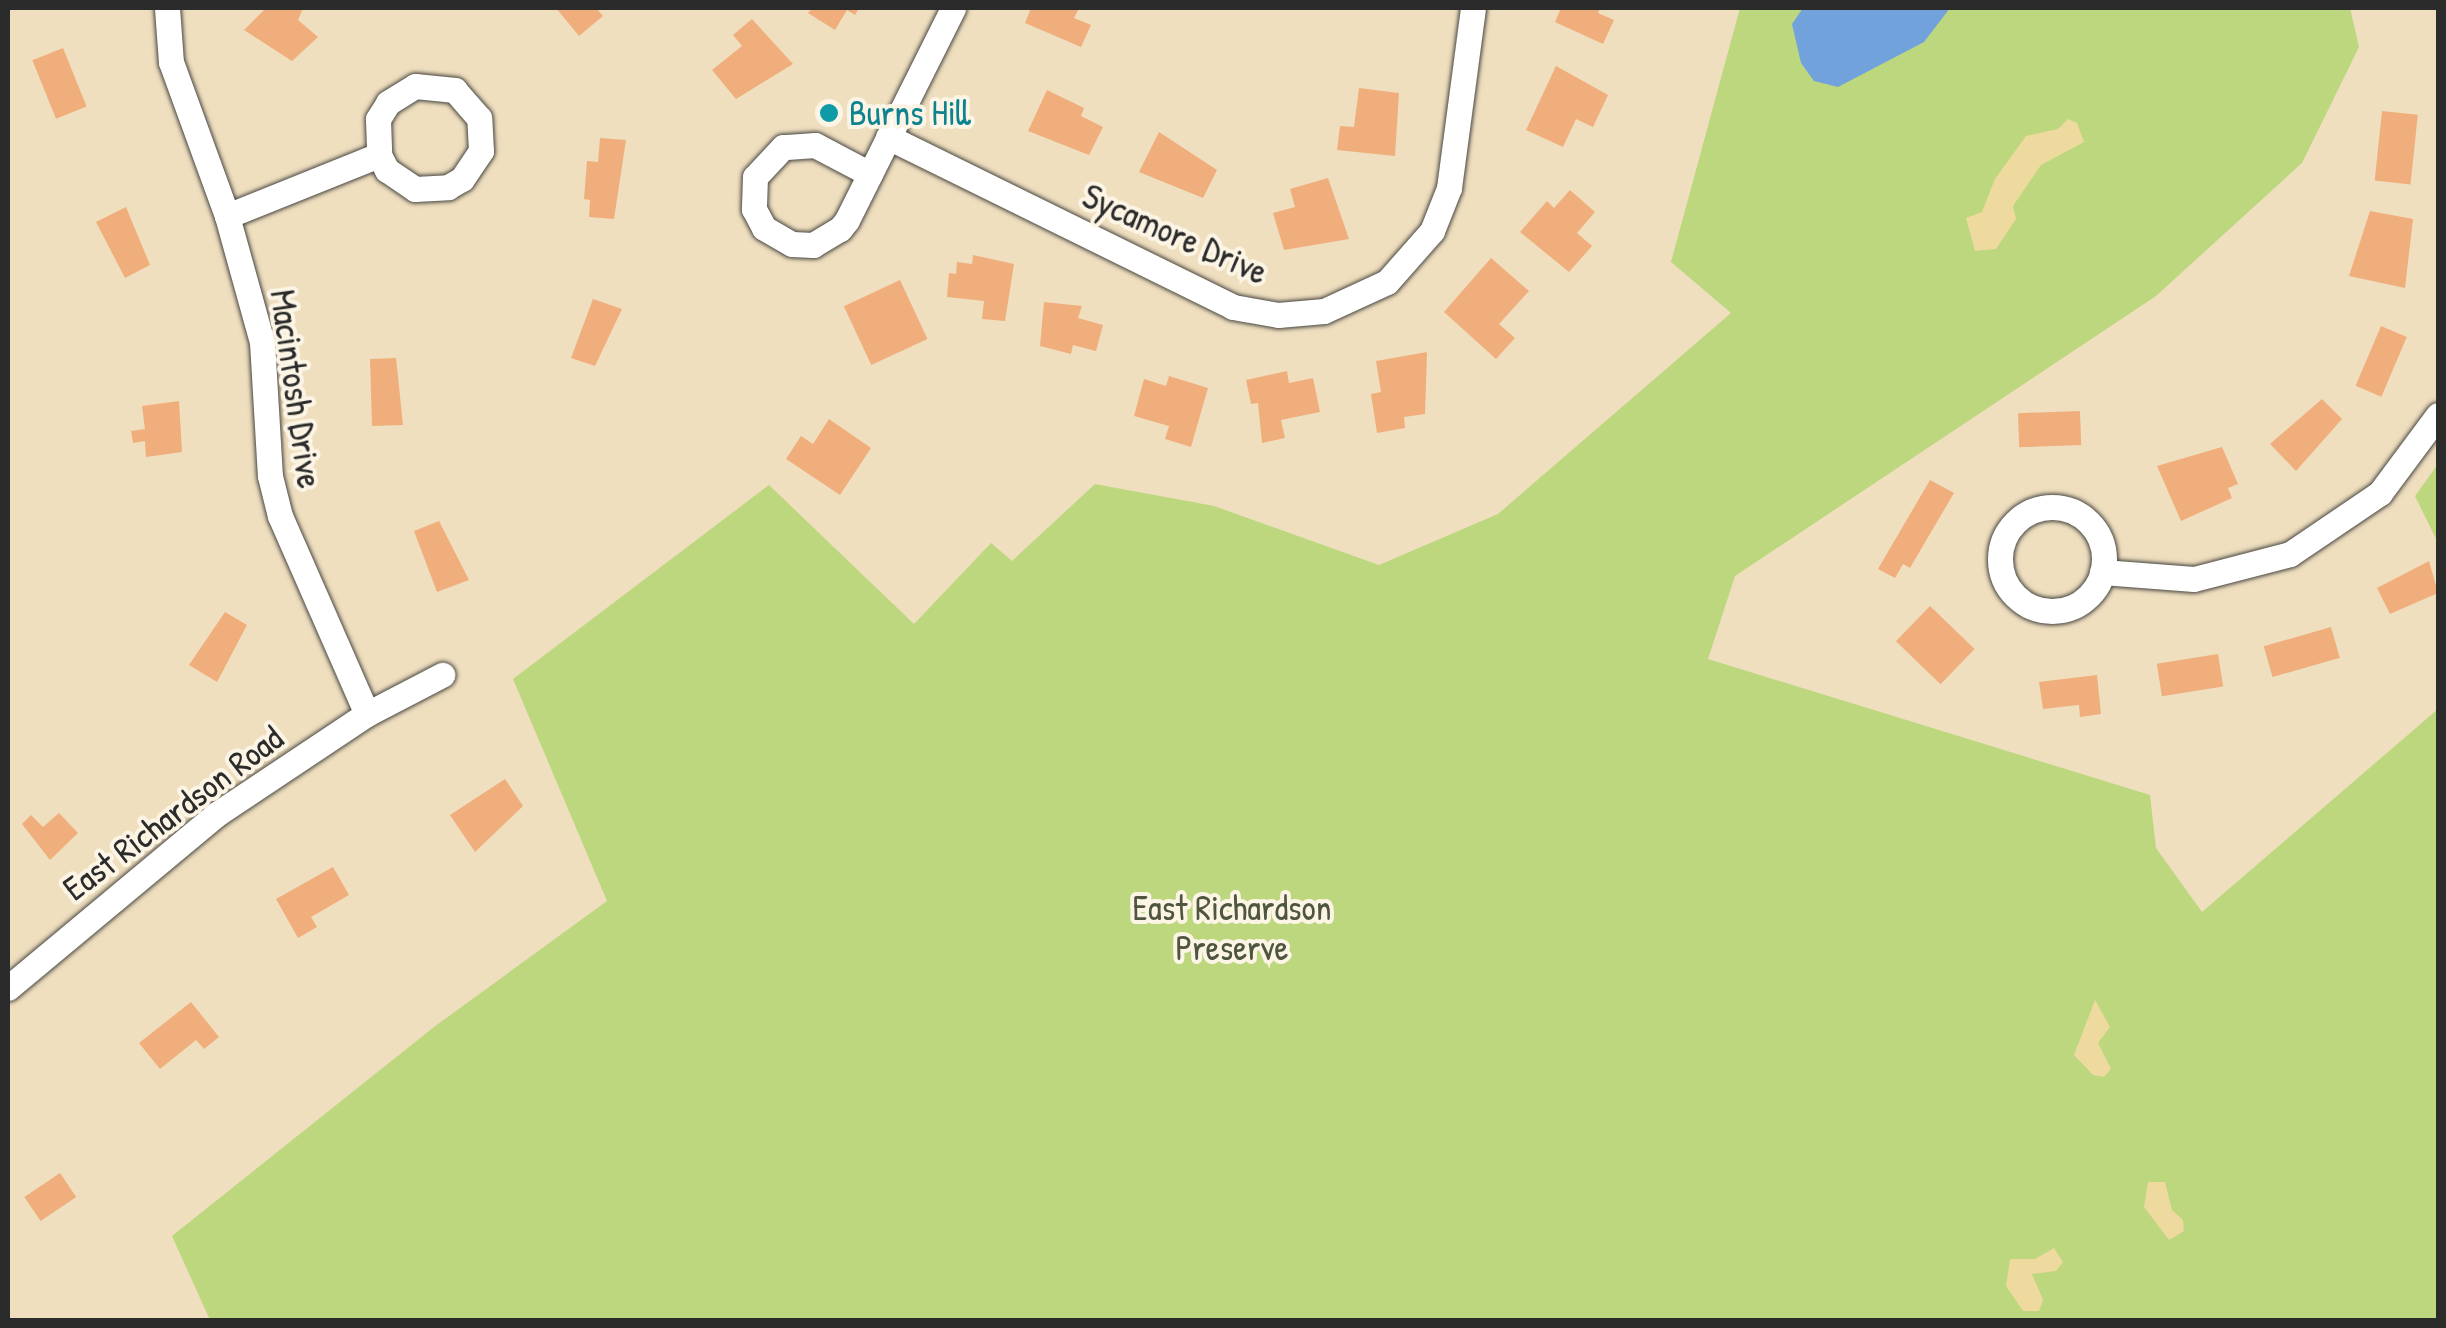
<!DOCTYPE html>
<html>
<head>
<meta charset="utf-8">
<style>
  body { margin:0 }
  #map { position:relative; width:2446px; height:1328px; overflow:hidden; background:#efdfbf; font-family:"Patrick Hand",sans-serif }
  div>[style] { position:absolute }
  [style*='--x'] { left:calc(var(--x)*1px); top:calc(var(--y)*1px); width:calc(var(--w)*1px); rotate:calc(var(--a)*1deg) }
  .green>* { inset:0; background:#bcd77d }
  .sand>* { inset:0; background:#eeda9e }
  .water>* { inset:0; background:#72a2dc }
  .building>* { inset:0; background:#f0ae7c; transform-origin:0 0 }
  .roads { filter:drop-shadow(0 0 2px #484641) drop-shadow(0 0 2px #484641) }
  .minor>* { height:25px; margin:-12.5px; padding:0 12.5px; transform-origin:12.5px; border-radius:12.5px; background:#fff }
  .minor>.ring { margin:-12.5px; padding:0; box-sizing:content-box; background:none; border:25px solid #fff; border-radius:50% }
  .dots>* { width:28px; height:28px; translate:-50% -50%; box-sizing:border-box; border:5px solid #fcf5e5; border-radius:50% }
  span { translate:-50% -50%; white-space:nowrap; text-align:center; line-height:1.15; -webkit-text-stroke:8px #fcf5e5; paint-order:stroke }
  .culture-label { font-size:35px; color:#0d838f }
  .left { translate:0 -50%; text-align:left }
  .street-label { font-size:35px; color:#2b2b2b }
  .park-label { font-size:35px; color:#4f5640 }
  .frame { position:absolute; inset:0; border:10px solid #2b2b2b; pointer-events:none }
</style>
</head>
<body>
<div id="map">
  <div class="green">
    <i style="clip-path:polygon(1740px 8px,2350px 8px,2359px 47px,2302px 163px,2156px 296px,1735px 576px,1708px 659px,2150px 795px,2156px 848px,2202px 912px,2438px 709px,2438px 1320px,210px 1320px,172px 1236px,434px 1027px,607px 901px,513px 679px,769px 485px,914px 624px,991px 543px,1012px 561px,1095px 484px,1214px 506px,1379px 565px,1498px 514px,1731px 313px,1671px 262px)"></i>
    <i style="clip-path:polygon(2438px 464px,2438px 543px,2415px 496px)"></i>
  </div>
  <div class="sand">
    <i style="clip-path:polygon(2068px 119px,2077px 123px,2084px 142px,2041px 165px,2013px 206px,2016px 219px,1996px 249px,1975px 251px,1966px 218px,1982px 212px,1995px 179px,2026px 136px,2058px 129px)"></i>
    <i style="clip-path:polygon(2095px 1000px,2110px 1027px,2098px 1043px,2111px 1069px,2104px 1077px,2093px 1075px,2074px 1055px)"></i>
    <i style="clip-path:polygon(2148px 1182px,2165px 1182px,2172px 1210px,2183px 1220px,2184px 1231px,2169px 1240px,2144px 1207px)"></i>
    <i style="clip-path:polygon(2054px 1248px,2063px 1262px,2056px 1271px,2032px 1274px,2043px 1300px,2039px 1311px,2023px 1311px,2006px 1286px,2010px 1259px,2035px 1259px)"></i>
  </div>
  <div class="water">
    <i style="clip-path:polygon(1803px 8px,1950px 8px,1924px 42px,1838px 87px,1814px 81px,1801px 63px,1792px 24px)"></i>
  </div>
  <div class="building">
    <i style="clip-path:polygon(266px 8px,303px 8px,298px 20px,318px 37px,292px 61px,244px 30px)"></i>
    <i style="clip-path:polygon(556px 8px,596px 8px,603px 16px,579px 36px)"></i>
    <i style="clip-path:polygon(812px 8px,859px 8px,855px 15px,847px 10px,835px 30px,808px 13px)"></i>
    <i style="clip-path:polygon(1031px 8px,1079px 8px,1074px 18px,1091px 25px,1081px 47px,1025px 23px)"></i>
    <i style="clip-path:polygon(1561px 8px,1600px 8px,1598px 13px,1614px 20px,1603px 44px,1555px 22px)"></i>
    <i style="clip-path:polygon(752px 19px,793px 64px,736px 99px,712px 70px,742px 46px,733px 35px)"></i>
    <i style="left:63px;top:48px;width:63px;height:33px;rotate:68deg"></i>
    <i style="clip-path:polygon(1556px 66px,1608px 95px,1593px 127px,1576px 119px,1563px 147px,1526px 130px)"></i>
    <i style="clip-path:polygon(1359px 88px,1399px 93px,1395px 156px,1337px 150px,1340px 126px,1354px 127px)"></i>
    <i style="clip-path:polygon(1047px 90px,1084px 108px,1081px 116px,1103px 127px,1089px 155px,1028px 131px)"></i>
    <i style="left:2382px;top:111px;width:36px;height:70px;rotate:6deg"></i>
    <i style="clip-path:polygon(1159px 132px,1217px 170px,1203px 198px,1139px 172px)"></i>
    <i style="clip-path:polygon(600px 138px,626px 140px,614px 219px,589px 217px,590px 200px,584px 199px,587px 161px,598px 162px)"></i>
    <i style="clip-path:polygon(1328px 178px,1349px 239px,1284px 250px,1273px 213px,1295px 207px,1290px 189px)"></i>
    <i style="clip-path:polygon(1570px 190px,1595px 212px,1577px 233px,1592px 246px,1569px 272px,1520px 232px,1547px 201px,1554px 208px)"></i>
    <i style="clip-path:polygon(126px 207px,150px 265px,125px 278px,96px 222px)"></i>
    <i style="clip-path:polygon(2370px 211px,2413px 219px,2405px 288px,2349px 276px)"></i>
    <i style="clip-path:polygon(973px 255px,1014px 264px,1005px 321px,982px 319px,984px 301px,947px 297px,949px 273px,956px 274px,957px 262px,972px 264px)"></i>
    <i style="clip-path:polygon(1491px 258px,1529px 291px,1499px 324px,1515px 338px,1496px 359px,1444px 312px)"></i>
    <i style="left:900px;top:280px;width:65px;height:62px;rotate:65deg"></i>
    <i style="clip-path:polygon(593px 299px,622px 309px,595px 366px,571px 358px)"></i>
    <i style="clip-path:polygon(1044px 302px,1082px 306px,1078px 318px,1103px 325px,1096px 351px,1073px 345px,1071px 354px,1040px 346px)"></i>
    <i style="left:2381px;top:326px;width:28px;height:65px;rotate:23deg"></i>
    <i style="clip-path:polygon(1427px 352px,1425px 414px,1404px 417px,1405px 428px,1377px 433px,1371px 394px,1381px 392px,1376px 361px)"></i>
    <i style="clip-path:polygon(396px 358px,403px 425px,372px 426px,370px 359px)"></i>
    <i style="clip-path:polygon(1287px 371px,1289px 383px,1313px 378px,1320px 412px,1281px 420px,1285px 438px,1262px 443px,1258px 403px,1251px 404px,1246px 380px)"></i>
    <i style="clip-path:polygon(1169px 376px,1208px 388px,1191px 447px,1165px 439px,1169px 426px,1134px 416px,1144px 379px,1166px 386px)"></i>
    <i style="clip-path:polygon(2322px 399px,2342px 419px,2296px 471px,2270px 444px)"></i>
    <i style="clip-path:polygon(179px 401px,182px 452px,146px 457px,145px 441px,133px 443px,131px 431px,145px 429px,142px 406px)"></i>
    <i style="left:2080px;top:411px;width:34px;height:62px;rotate:88deg"></i>
    <i style="clip-path:polygon(829px 419px,871px 448px,840px 495px,786px 459px,801px 436px,813px 444px)"></i>
    <i style="clip-path:polygon(2222px 447px,2238px 484px,2228px 488px,2232px 498px,2181px 521px,2157px 466px)"></i>
    <i style="clip-path:polygon(1930px 480px,1954px 493px,1910px 568px,1903px 564px,1895px 578px,1878px 569px)"></i>
    <i style="clip-path:polygon(439px 521px,469px 580px,437px 592px,414px 531px)"></i>
    <i style="clip-path:polygon(2429px 561px,2438px 593px,2390px 614px,2377px 588px)"></i>
    <i style="left:1930px;top:606px;width:62px;height:49px;rotate:44deg"></i>
    <i style="clip-path:polygon(225px 612px,247px 625px,217px 682px,189px 665px)"></i>
    <i style="left:2331px;top:627px;width:32px;height:70px;rotate:74deg"></i>
    <i style="left:2218px;top:654px;width:33px;height:62px;rotate:81deg"></i>
    <i style="clip-path:polygon(2097px 675px,2101px 714px,2080px 717px,2079px 705px,2043px 709px,2039px 682px)"></i>
    <i style="clip-path:polygon(505px 779px,523px 806px,475px 852px,450px 815px)"></i>
    <i style="clip-path:polygon(59px 813px,78px 833px,50px 860px,22px 824px,31px 815px,43px 827px)"></i>
    <i style="clip-path:polygon(333px 867px,349px 895px,311px 917px,317px 927px,298px 938px,276px 899px)"></i>
    <i style="clip-path:polygon(191px 1002px,219px 1037px,204px 1049px,196px 1040px,160px 1069px,139px 1043px)"></i>
    <i style="left:60px;top:1173px;width:29px;height:43px;rotate:56deg"></i>
  </div>
  <div class="roads">
    <div class="minor">
      <i style="--x:167;--y:8;--w:54;--a:85.8"></i>
      <i style="--x:171;--y:62;--w:164;--a:70"></i>
      <i style="--x:227;--y:216;--w:131;--a:74.5"></i>
      <i style="--x:262;--y:342;--w:134;--a:86.6"></i>
      <i style="--x:270;--y:476;--w:41;--a:76"></i>
      <i style="--x:280;--y:516;--w:216;--a:66.3"></i>
      <i style="--x:888;--y:137;--w:385;--a:26.2"></i>
      <i style="--x:1233;--y:307;--w:46;--a:10.1"></i>
      <i style="--x:1278;--y:315;--w:46;--a:-5"></i>
      <i style="--x:1324;--y:311;--w:69;--a:-24.7"></i>
      <i style="--x:1387;--y:282;--w:68;--a:-48.6"></i>
      <i style="--x:1432;--y:231;--w:46;--a:-68.4"></i>
      <i style="--x:1449;--y:188;--w:182;--a:-82.4"></i>
      <i style="--x:870;--y:174;--w:62;--a:-152.2"></i>
      <i style="--x:815;--y:145;--w:32;--a:176"></i>
      <i style="--x:783;--y:147;--w:41;--a:133"></i>
      <i style="--x:755;--y:177;--w:32;--a:92"></i>
      <i style="--x:754;--y:209;--w:21;--a:62"></i>
      <i style="--x:764;--y:228;--w:32;--a:30"></i>
      <i style="--x:792;--y:244;--w:21;--a:3"></i>
      <i style="--x:813;--y:245;--w:31;--a:-31"></i>
      <i style="--x:840;--y:229;--w:11;--a:-52"></i>
      <i style="--x:847;--y:220;--w:237;--a:-63.4"></i>
      <i style="--x:227;--y:216;--w:164;--a:-21.9"></i>
      <i style="--x:379;--y:155;--w:17;--a:62"></i>
      <i style="--x:387;--y:170;--w:34;--a:34"></i>
      <i style="--x:415;--y:189;--w:33;--a:-3"></i>
      <i style="--x:448;--y:187;--w:16;--a:-30"></i>
      <i style="--x:462;--y:179;--w:34;--a:-56"></i>
      <i style="--x:481;--y:151;--w:33;--a:-93"></i>
      <i style="--x:479;--y:118;--w:37;--a:-131"></i>
      <i style="--x:455;--y:90;--w:40;--a:-174.3"></i>
      <i style="--x:415;--y:86;--w:32;--a:148"></i>
      <i style="--x:388;--y:103;--w:19;--a:122"></i>
      <i style="--x:378;--y:119;--w:36;--a:88"></i>
      <i class="ring" style="left:2000px;top:507px;width:79px;height:79px"></i>
      <i style="--x:2102;--y:572;--w:92;--a:4.4"></i>
      <i style="--x:2194;--y:579;--w:99;--a:-14.6"></i>
      <i style="--x:2290;--y:554;--w:109;--a:-34.1"></i>
      <i style="--x:2380;--y:493;--w:97;--a:-53.4"></i>
      <i style="--x:8;--y:988;--w:272;--a:-39.8"></i>
      <i style="--x:217;--y:814;--w:180;--a:-33.7"></i>
      <i style="--x:367;--y:714;--w:85;--a:-27.5"></i>
    </div>
  </div>
  <div class="dots">
    <i style="left:829px;top:113px;background:#0f9aa8"></i>
  </div>
  <div class="culture-label">
    <span class="left" style="left:849px;top:113px">Burns Hill</span>
  </div>
  <div class="street-label">
    <span style="left:1175px;top:234px;rotate:24deg">Sycamore Drive</span>
    <span style="left:296px;top:389px;rotate:82deg">Macintosh Drive</span>
    <span style="left:173px;top:813px;rotate:-37deg">East Richardson Road</span>
  </div>
  <div class="park-label">
    <span style="left:1232px;top:928px">East Richardson<br>Preserve</span>
  </div>
  <div class="frame"></div>
</div>
</body>
</html>
